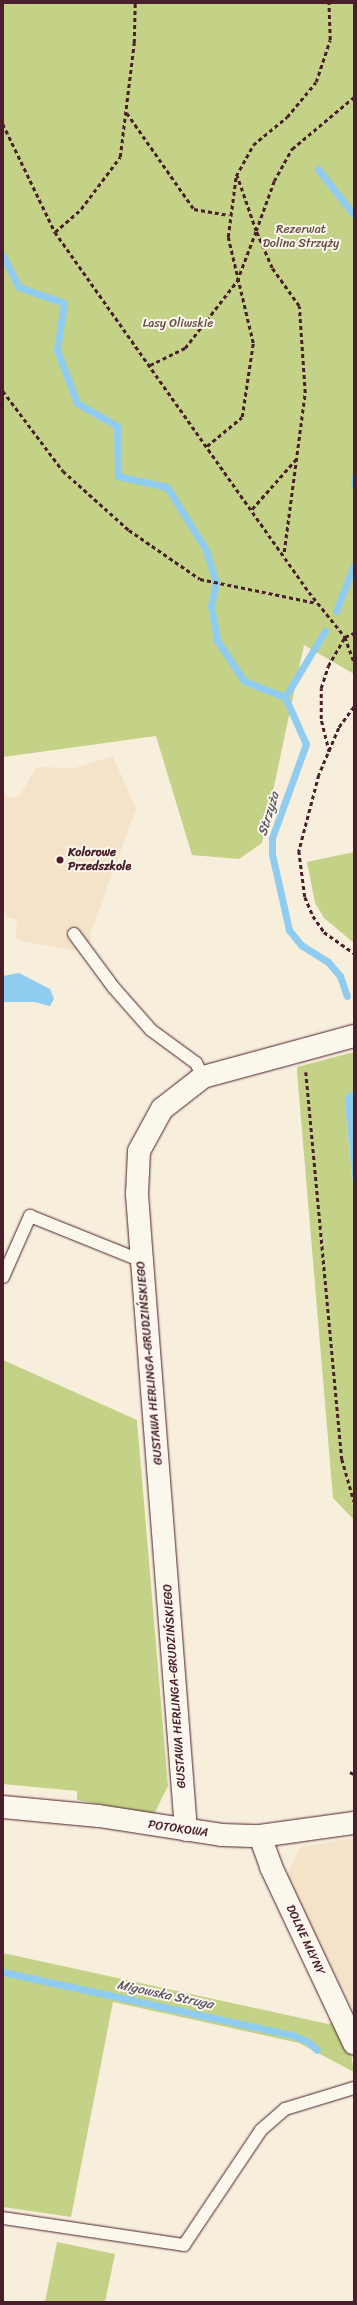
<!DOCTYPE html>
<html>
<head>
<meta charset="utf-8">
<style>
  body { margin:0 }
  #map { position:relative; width:357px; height:2305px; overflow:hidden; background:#f8eedc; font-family:Sriracha,sans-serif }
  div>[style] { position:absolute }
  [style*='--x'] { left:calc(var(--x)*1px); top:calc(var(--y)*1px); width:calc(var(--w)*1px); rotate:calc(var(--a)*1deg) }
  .built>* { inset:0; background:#f5e3c9 }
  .green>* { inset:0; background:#c3d286 }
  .water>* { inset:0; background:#90ccf0 }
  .stream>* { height:7px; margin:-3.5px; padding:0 3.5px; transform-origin:3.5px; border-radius:3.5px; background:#90ccf0 }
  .path>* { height:2.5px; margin-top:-1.25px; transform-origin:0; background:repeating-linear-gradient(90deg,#4a1f2b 0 4px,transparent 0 7px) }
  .roads { filter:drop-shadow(0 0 1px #4a1f2b) drop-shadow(0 0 1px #4a1f2b) }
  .lane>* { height:12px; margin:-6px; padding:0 6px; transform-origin:6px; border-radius:6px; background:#fbf7ec }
  .street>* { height:22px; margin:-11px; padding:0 11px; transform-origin:11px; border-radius:11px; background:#fbf7ec }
  .dots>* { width:11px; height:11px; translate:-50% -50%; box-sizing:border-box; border:2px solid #fbf7ec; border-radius:50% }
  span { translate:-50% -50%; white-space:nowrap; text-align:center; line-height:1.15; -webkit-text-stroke:4px #fbf7ec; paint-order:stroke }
  .park-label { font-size:12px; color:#684c42 }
  .poi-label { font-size:12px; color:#4a1f2b; font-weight:700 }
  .left { translate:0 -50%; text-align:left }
  .street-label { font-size:12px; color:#4a1f2b }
  .water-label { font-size:13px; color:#5f5366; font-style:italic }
  .frame { position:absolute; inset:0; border:4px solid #4a1f2b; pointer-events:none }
</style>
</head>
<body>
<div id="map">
  <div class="built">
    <i style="clip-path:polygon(113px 756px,136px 809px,90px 934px,91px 941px,78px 951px,20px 941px,15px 938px,17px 920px,7px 917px,3px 910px,3px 792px,9px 798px,19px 796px,37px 767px,75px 768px)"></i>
    <i style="clip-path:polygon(354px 1838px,354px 2005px,351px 2007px,286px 1877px,301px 1847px)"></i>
  </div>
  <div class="green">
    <i style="clip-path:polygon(3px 3px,354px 3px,354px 674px,304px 645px,262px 843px,239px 859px,192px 855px,156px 736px,3px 757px)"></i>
    <i style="clip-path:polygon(354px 852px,354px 943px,324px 918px,315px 903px,307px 862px)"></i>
    <i style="clip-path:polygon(354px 1052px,354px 1090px,345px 1104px,354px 1195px,354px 1520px,333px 1498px,297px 1071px,297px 1067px)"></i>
    <i style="clip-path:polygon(3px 1360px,137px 1420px,168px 1786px,154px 1814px,77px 1800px,77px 1791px,3px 1784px)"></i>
    <i style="clip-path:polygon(3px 1953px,328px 2024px,336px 2021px,351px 2054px,354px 2072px,299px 2043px,113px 2002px,71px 2217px,3px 2207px)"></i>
    <i style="clip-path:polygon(57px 2242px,115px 2254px,105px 2302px,45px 2302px)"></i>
  </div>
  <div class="water">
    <i style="clip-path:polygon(19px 973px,50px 989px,54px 999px,50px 1006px,34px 1002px,3px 1002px,3px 976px)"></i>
    <i style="clip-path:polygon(354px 1090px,354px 1195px,345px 1104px,345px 1096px)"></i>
  </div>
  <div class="stream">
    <i style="--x:318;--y:169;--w:58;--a:52"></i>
    <i style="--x:3;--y:256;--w:35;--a:63"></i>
    <i style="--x:19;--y:287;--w:48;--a:19.6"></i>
    <i style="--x:64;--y:303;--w:48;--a:98.5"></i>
    <i style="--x:57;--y:350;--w:57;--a:69.3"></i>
    <i style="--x:77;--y:403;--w:46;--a:29.9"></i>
    <i style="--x:117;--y:426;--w:50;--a:88.9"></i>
    <i style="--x:118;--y:476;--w:50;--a:12.7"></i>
    <i style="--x:167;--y:487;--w:74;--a:58.2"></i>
    <i style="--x:206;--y:550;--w:34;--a:73"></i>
    <i style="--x:216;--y:582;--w:25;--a:102"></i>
    <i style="--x:211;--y:606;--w:35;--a:80"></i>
    <i style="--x:217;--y:640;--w:49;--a:56.6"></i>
    <i style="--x:244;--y:681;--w:44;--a:21.3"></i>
    <i style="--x:354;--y:477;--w:8;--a:90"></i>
    <i style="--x:336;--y:611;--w:49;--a:-68.6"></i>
    <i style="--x:325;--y:631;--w:77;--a:121.2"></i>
    <i style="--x:285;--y:697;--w:51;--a:65.9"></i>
    <i style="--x:306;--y:744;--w:100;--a:109.9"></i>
    <i style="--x:272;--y:838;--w:16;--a:90"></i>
    <i style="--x:272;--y:854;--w:78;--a:77.4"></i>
    <i style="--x:289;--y:930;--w:19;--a:51"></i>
    <i style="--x:301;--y:945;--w:32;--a:32"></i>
    <i style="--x:328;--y:962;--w:18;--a:49"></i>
    <i style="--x:340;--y:976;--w:21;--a:71"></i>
    <i style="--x:3;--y:1972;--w:296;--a:12.3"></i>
    <i style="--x:292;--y:2035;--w:16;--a:22"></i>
    <i style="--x:307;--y:2041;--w:13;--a:42"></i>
  </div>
  <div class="path">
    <i style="--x:127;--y:113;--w:117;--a:55.1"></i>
    <i style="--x:194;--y:209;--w:35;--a:10"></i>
    <i style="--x:3;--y:124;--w:120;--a:64.3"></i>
    <i style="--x:55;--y:232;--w:441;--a:54.8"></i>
    <i style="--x:309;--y:592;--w:58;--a:51.3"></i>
    <i style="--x:345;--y:637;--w:27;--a:70"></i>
    <i style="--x:55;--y:232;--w:35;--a:-41"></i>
    <i style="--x:81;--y:209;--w:65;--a:-53.1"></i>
    <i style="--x:120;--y:157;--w:115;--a:-83"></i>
    <i style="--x:134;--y:43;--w:40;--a:-88.6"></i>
    <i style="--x:150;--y:365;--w:39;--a:-26"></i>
    <i style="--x:185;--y:348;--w:85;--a:-52.2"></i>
    <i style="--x:237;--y:281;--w:53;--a:-69.2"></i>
    <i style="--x:256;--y:231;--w:58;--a:-109.1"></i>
    <i style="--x:3;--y:391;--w:100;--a:53.1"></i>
    <i style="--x:63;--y:471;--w:89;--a:41.8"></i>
    <i style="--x:129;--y:530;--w:86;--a:34.6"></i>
    <i style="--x:200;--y:579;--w:119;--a:11.6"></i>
    <i style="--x:207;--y:446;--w:45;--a:-39.6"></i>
    <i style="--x:242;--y:417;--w:75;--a:-81.5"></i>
    <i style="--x:253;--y:343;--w:109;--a:-103.3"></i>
    <i style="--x:228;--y:237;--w:62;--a:-82.5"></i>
    <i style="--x:236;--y:176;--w:35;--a:-61"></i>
    <i style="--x:253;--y:145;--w:44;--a:-39.5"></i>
    <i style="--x:287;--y:117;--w:45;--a:-50.4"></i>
    <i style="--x:316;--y:82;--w:44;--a:-71.6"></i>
    <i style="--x:330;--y:40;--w:37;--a:-92"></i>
    <i style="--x:252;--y:509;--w:69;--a:-48.5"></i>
    <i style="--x:284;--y:552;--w:160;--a:-82.5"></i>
    <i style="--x:305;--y:393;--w:87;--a:-93.9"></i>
    <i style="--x:299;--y:306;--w:47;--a:-125.4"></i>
    <i style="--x:272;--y:268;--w:40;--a:-113.4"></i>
    <i style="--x:256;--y:231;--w:53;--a:-70.2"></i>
    <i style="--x:274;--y:181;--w:37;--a:-61"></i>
    <i style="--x:292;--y:149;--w:81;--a:-40"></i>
    <i style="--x:354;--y:707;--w:26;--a:126"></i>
    <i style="--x:339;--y:728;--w:51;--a:113.1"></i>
    <i style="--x:319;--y:775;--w:79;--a:104.7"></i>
    <i style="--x:299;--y:851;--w:46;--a:82.6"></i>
    <i style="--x:305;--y:897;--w:21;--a:67"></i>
    <i style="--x:313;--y:916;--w:19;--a:55"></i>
    <i style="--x:324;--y:932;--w:37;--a:35"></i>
    <i style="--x:329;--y:752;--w:34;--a:-104"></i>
    <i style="--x:321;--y:719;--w:31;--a:-90"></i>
    <i style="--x:321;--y:688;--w:23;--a:-72"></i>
    <i style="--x:328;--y:666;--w:34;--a:-60"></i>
    <i style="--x:345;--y:637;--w:10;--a:-24"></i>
    <i style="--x:306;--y:1072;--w:389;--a:84.7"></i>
    <i style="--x:342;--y:1459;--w:44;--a:74.1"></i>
    <i style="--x:350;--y:1772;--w:4;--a:27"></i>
  </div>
  <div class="roads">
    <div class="lane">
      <i style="--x:74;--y:934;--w:67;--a:53.5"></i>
      <i style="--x:114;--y:988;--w:56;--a:48.6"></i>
      <i style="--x:151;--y:1030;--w:56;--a:36.3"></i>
      <i style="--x:196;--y:1063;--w:16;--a:63"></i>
      <i style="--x:3;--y:1277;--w:67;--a:-66.1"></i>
      <i style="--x:30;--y:1216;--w:121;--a:21.9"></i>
      <i style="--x:3;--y:2218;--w:183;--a:8.5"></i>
      <i style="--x:184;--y:2245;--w:138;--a:-56.2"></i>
      <i style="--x:261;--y:2130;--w:32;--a:-41"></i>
      <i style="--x:285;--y:2109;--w:72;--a:-16.9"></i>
    </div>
    <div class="street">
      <i style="--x:3;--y:1807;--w:96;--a:5.4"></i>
      <i style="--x:99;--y:1816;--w:124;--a:8.8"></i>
      <i style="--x:222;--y:1835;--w:38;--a:2"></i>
      <i style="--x:260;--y:1836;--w:95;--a:-7.9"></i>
      <i style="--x:186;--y:1830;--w:571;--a:-94.42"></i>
      <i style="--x:142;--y:1261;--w:67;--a:-94.3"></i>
      <i style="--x:137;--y:1194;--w:43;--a:-87.3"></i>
      <i style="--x:139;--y:1151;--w:48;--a:-61.3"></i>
      <i style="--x:162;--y:1109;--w:52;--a:-38"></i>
      <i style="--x:203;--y:1077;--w:156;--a:-15.2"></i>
      <i style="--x:260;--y:1836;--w:33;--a:70"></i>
      <i style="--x:271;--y:1867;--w:195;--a:64.8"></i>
    </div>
  </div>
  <div class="dots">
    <i style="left:60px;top:860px;background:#4a1f2b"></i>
  </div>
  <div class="park-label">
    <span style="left:301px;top:237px">Rezerwat<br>Dolina Strzyży</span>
    <span style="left:178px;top:324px">Lasy Oliwskie</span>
  </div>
  <div class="poi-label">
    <span class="left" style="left:68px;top:860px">Kolorowe<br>Przedszkole</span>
  </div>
  <div class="street-label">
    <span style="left:150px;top:1363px;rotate:-95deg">GUSTAWA HERLINGA-GRUDZIŃSKIEGO</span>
    <span style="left:175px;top:1686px;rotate:-94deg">GUSTAWA HERLINGA-GRUDZIŃSKIEGO</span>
    <span style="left:178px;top:1829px;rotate:8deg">POTOKOWA</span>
    <span style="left:305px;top:1940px;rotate:65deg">DOLNE MŁYNY</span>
  </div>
  <div class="water-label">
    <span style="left:269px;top:814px;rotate:-73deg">Strzyża</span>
    <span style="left:165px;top:1995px;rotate:12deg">Migowska Struga</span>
  </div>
  <div class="frame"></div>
</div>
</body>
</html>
